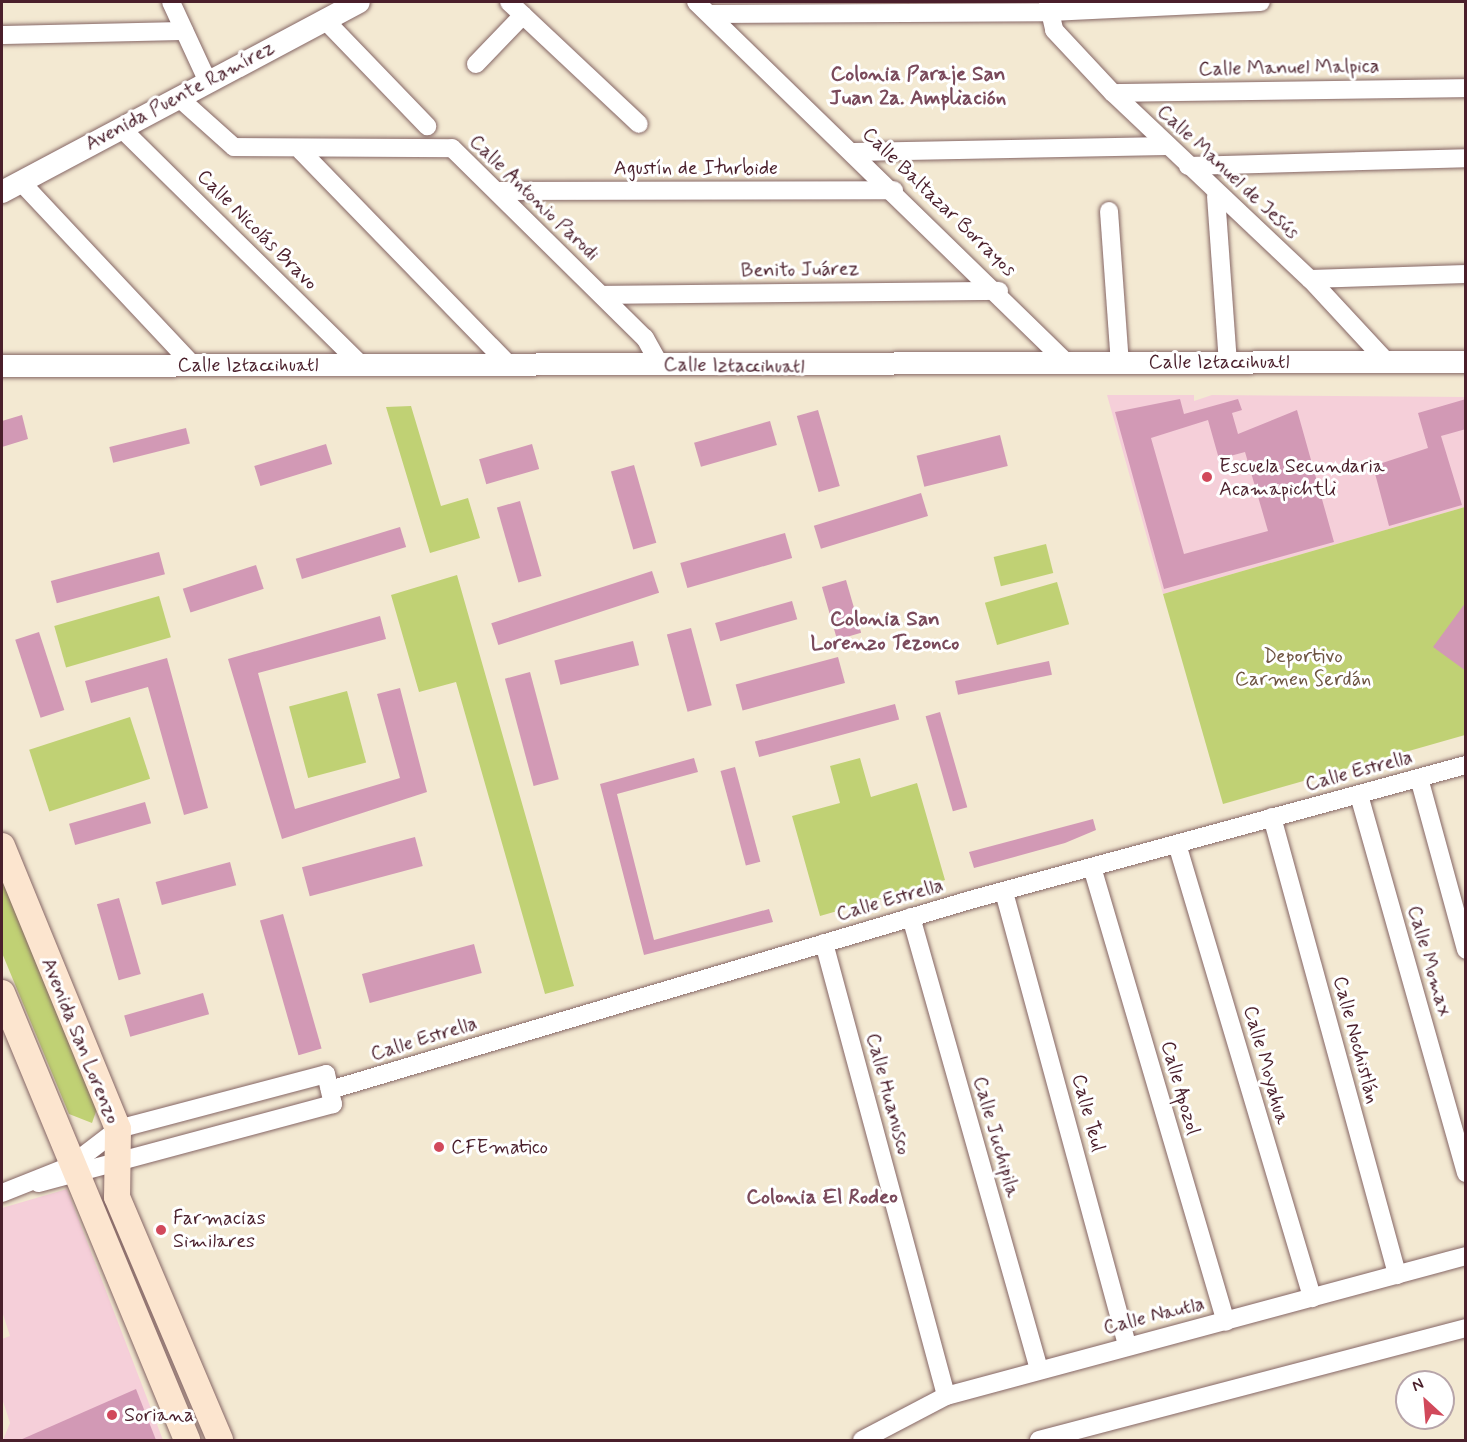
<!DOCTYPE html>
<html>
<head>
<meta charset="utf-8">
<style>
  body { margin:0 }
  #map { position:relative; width:1467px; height:1442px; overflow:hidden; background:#f3e9d2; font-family:Mynerve,sans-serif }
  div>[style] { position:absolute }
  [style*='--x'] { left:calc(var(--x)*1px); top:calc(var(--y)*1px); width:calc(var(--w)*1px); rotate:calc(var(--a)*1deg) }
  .built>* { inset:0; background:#f5cfd9 }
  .green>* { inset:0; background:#c0d174; transform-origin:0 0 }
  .building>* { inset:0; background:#d299b5; transform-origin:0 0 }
  .roads { filter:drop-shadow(0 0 2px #856665) drop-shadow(0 0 2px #856665) }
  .minor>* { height:18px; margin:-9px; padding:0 9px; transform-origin:9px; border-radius:9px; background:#fff }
  .tertiary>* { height:22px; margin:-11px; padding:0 11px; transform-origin:11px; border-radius:11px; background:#fff }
  .secondary>* { height:26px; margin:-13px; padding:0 13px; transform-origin:13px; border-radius:13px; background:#fce5cf }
  .dots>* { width:16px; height:16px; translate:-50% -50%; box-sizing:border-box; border:3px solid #fff; border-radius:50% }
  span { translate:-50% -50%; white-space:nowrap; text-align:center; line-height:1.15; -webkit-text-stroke:6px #fff; paint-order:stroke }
  .street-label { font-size:20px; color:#4a1f2b }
  .poi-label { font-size:20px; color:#4a1f2b }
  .left { translate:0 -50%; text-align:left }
  .park-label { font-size:20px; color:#6d5441 }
  .neighbourhood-label { font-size:21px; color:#7a4a5b; font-weight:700 }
  .frame { position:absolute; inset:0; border:3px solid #4a1f2b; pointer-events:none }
  .north { position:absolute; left:1395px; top:1370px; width:60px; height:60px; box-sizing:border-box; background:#fff; border:2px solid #b7a5aa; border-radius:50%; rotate:334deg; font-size:16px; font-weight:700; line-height:24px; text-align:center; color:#4a1f2b }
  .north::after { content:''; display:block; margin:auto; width:21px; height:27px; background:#d1495b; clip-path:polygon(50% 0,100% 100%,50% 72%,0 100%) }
</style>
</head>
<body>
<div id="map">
  <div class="built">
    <i style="clip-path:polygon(1107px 395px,1194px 395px,1194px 401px,1212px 395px,1465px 397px,1465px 507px,1163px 594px)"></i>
    <i style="clip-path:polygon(67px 1189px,163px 1440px,3px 1440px,10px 1423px,2px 1398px,2px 1339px,10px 1336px,2px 1311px,2px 1208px)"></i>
  </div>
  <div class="green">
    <i style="clip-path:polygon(411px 406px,441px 506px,468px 498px,480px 538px,430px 553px,386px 407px)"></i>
    <i style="clip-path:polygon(1465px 507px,1465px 735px,1223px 804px,1163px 594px)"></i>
    <i style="left:1046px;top:544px;width:30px;height:54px;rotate:76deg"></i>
    <i style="clip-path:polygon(457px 575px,574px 986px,545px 994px,456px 682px,419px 692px,391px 595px)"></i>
    <i style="left:1057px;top:582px;width:44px;height:75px;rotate:74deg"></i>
    <i style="left:159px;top:596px;width:43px;height:109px;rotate:74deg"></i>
    <i style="left:347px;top:691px;width:74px;height:60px;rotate:75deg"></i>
    <i style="left:130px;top:717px;width:65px;height:106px;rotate:72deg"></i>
    <i style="clip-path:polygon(860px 758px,871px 797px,917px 783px,945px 880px,820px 916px,792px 816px,840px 803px,830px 766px)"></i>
    <i style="clip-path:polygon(2px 861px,99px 1103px,92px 1123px,69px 1114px,2px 953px)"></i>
  </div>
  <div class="building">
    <i style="clip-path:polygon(evenodd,1180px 399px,1184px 414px,1238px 399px,1242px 410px,1232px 413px,1238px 434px,1297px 410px,1334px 542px,1164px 589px,1115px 412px,1180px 399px,1208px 420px,1219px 459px,1245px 452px,1268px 531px,1184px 554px,1151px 438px,1208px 420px)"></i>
    <i style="clip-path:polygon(1466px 399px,1466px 429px,1441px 436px,1462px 505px,1389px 526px,1373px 466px,1428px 448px,1418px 413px)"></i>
    <i style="left:818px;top:410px;width:79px;height:22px;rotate:74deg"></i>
    <i style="clip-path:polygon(22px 415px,28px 439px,2px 447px,2px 421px)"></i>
    <i style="left:770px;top:421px;width:25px;height:79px;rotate:74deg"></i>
    <i style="left:186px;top:428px;width:16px;height:79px;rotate:76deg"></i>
    <i style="left:1000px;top:435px;width:32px;height:86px;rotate:76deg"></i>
    <i style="left:326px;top:444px;width:21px;height:75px;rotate:73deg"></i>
    <i style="left:532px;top:444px;width:26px;height:55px;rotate:74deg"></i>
    <i style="left:634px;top:465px;width:81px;height:24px;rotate:74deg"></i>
    <i style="left:921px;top:493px;width:24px;height:112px;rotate:73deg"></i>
    <i style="left:520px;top:501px;width:78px;height:24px;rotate:74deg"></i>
    <i style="left:400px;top:527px;width:21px;height:109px;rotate:73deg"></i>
    <i style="left:785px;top:533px;width:26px;height:109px;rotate:74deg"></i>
    <i style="left:159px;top:552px;width:23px;height:112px;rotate:75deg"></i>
    <i style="left:256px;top:565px;width:25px;height:77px;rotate:72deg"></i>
    <i style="left:652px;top:571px;width:23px;height:169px;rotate:72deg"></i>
    <i style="left:846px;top:580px;width:55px;height:25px;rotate:74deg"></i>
    <i style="left:792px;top:601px;width:19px;height:80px;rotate:74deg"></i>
    <i style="clip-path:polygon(1466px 602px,1466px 671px,1433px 647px)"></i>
    <i style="clip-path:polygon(380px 616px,386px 639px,258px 673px,295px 809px,400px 778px,377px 694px,400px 688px,427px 792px,282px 839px,228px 659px)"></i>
    <i style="left:691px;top:628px;width:80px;height:25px;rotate:75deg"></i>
    <i style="left:39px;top:632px;width:82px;height:25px;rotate:72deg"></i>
    <i style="left:633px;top:641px;width:25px;height:81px;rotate:76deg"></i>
    <i style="left:838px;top:657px;width:27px;height:106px;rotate:75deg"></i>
    <i style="clip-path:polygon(167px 658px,208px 808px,184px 815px,148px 687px,91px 703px,85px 681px)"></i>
    <i style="left:1049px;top:661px;width:14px;height:96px;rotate:78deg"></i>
    <i style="left:530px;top:672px;width:111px;height:26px;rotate:75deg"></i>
    <i style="left:895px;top:704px;width:16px;height:145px;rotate:75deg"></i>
    <i style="left:940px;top:712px;width:99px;height:15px;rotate:74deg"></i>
    <i style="clip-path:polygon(694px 758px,698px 772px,617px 794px,654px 940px,769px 909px,773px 922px,644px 955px,600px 784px)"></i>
    <i style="left:735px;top:767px;width:98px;height:15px;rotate:75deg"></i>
    <i style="left:145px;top:802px;width:22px;height:79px;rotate:74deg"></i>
    <i style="clip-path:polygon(1093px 819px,1096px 830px,1065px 843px,974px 868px,969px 852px)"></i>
    <i style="left:415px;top:837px;width:30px;height:117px;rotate:75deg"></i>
    <i style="left:230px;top:862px;width:24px;height:77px;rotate:75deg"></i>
    <i style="left:119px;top:898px;width:79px;height:23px;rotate:74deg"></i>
    <i style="left:283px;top:914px;width:140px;height:24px;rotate:74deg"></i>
    <i style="left:474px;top:944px;width:30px;height:116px;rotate:75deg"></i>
    <i style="left:203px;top:993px;width:22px;height:82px;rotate:74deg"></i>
    <i style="clip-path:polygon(136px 1389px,156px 1440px,20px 1440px)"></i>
  </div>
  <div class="roads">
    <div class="minor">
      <i style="--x:171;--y:2;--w:86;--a:65.2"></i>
      <i style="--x:509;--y:2;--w:178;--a:43.2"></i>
      <i style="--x:696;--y:2;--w:520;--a:44.22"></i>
      <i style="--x:1048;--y:3;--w:28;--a:77"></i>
      <i style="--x:1054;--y:30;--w:86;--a:46.9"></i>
      <i style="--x:1113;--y:93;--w:271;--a:43.4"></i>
      <i style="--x:1310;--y:279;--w:110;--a:47.2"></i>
      <i style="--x:710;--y:14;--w:339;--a:-0.3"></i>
      <i style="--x:1049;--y:12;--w:212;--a:-2.7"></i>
      <i style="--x:324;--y:19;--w:149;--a:46.1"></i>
      <i style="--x:2;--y:35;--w:182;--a:-1.3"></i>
      <i style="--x:476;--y:64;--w:68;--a:-46.2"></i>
      <i style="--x:1113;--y:93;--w:353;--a:-0.8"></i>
      <i style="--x:178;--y:97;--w:75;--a:41.8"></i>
      <i style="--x:234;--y:147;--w:218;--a:0.3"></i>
      <i style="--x:452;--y:148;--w:271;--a:44.6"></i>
      <i style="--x:645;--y:338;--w:31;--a:61"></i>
      <i style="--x:121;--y:128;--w:337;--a:44.6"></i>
      <i style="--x:301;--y:151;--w:298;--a:45.8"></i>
      <i style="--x:854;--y:152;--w:313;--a:-1.1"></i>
      <i style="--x:1188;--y:166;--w:278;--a:-1.6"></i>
      <i style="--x:21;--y:182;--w:250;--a:46.8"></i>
      <i style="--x:498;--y:191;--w:396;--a:-0.1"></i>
      <i style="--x:1216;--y:196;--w:167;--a:85.9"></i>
      <i style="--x:1109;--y:211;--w:152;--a:85.9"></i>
      <i style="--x:1310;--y:279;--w:156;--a:-1.8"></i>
      <i style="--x:602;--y:295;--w:397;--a:-0.6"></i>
      <i style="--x:1419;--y:778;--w:178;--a:74.7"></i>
      <i style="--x:1359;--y:795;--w:393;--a:74.2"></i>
      <i style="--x:1272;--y:817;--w:475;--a:74.7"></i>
      <i style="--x:1177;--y:844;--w:474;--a:73.4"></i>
      <i style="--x:1092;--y:867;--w:474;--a:73.6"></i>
      <i style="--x:1004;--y:892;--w:469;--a:74.8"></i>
      <i style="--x:911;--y:917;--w:470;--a:74.2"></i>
      <i style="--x:824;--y:943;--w:469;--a:74.9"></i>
      <i style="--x:330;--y:1090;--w:668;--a:-16.53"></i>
      <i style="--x:970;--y:900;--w:514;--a:-15.23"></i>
      <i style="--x:2;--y:1193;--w:73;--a:-21.7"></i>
      <i style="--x:70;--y:1166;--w:61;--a:-37.6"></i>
      <i style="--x:118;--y:1129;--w:215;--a:-14.8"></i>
      <i style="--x:326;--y:1074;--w:31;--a:77"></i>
      <i style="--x:333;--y:1104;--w:305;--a:165"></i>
      <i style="--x:862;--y:1440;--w:95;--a:-27.6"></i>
      <i style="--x:946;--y:1396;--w:539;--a:-15.07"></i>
      <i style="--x:1039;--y:1440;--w:441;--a:-14.7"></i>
    </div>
    <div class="tertiary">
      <i style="--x:2;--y:192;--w:404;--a:-28"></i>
      <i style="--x:2;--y:366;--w:1464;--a:-0.16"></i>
    </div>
    <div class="secondary">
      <i style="--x:2;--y:846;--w:306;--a:67.7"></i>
      <i style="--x:118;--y:1129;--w:68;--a:90.8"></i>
      <i style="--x:117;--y:1197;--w:264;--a:67"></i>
      <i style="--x:2;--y:993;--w:484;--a:67.5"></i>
    </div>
  </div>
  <div class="dots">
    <i style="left:1207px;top:477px;background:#d1495b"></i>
    <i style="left:439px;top:1147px;background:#d1495b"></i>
    <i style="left:161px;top:1230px;background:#d1495b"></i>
    <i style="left:112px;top:1415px;background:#d1495b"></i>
  </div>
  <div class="street-label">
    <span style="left:1289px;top:68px;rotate:-1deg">Calle Manuel Malpica</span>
    <span style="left:180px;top:96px;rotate:-28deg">Avenida Puente Ramírez</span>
    <span style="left:696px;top:168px">Agustín de Iturbide</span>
    <span style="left:1228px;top:172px;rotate:43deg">Calle Manuel de Jesús</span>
    <span style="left:534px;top:198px;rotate:44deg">Calle Antonio Parodi</span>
    <span style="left:939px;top:202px;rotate:44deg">Calle Baltazar Borrayos</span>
    <span style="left:257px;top:230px;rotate:45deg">Calle Nicolás Bravo</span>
    <span style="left:800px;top:270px;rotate:-1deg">Benito Juárez</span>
    <span style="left:1219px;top:362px">Calle Iztaccihuatl</span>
    <span style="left:248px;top:365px">Calle Iztaccihuatl</span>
    <span style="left:734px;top:366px;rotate:1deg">Calle Iztaccihuatl</span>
    <span style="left:1359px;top:771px;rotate:-15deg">Calle Estrella</span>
    <span style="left:890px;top:900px;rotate:-16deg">Calle Estrella</span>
    <span style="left:1429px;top:961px;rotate:74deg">Calle Momax</span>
    <span style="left:424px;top:1039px;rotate:-17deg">Calle Estrella</span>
    <span style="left:1356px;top:1040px;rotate:75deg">Calle Nochistlán</span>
    <span style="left:80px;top:1041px;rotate:68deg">Avenida San Lorenzo</span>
    <span style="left:1266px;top:1065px;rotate:74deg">Calle Moyahua</span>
    <span style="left:1180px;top:1088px;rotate:74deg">Calle Apozol</span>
    <span style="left:888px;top:1094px;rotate:75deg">Calle Huanusco</span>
    <span style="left:1088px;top:1113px;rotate:75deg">Calle Teul</span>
    <span style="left:996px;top:1137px;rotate:74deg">Calle Juchipila</span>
    <span style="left:1154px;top:1316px;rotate:-14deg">Calle Nautla</span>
  </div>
  <div class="poi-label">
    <span class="left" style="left:1219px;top:478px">Escuela Secundaria<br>Acamapichtli</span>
    <span class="left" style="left:451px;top:1147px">CFEmatico</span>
    <span class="left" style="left:173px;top:1230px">Farmacias<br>Similares</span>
    <span class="left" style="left:124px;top:1415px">Soriana</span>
  </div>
  <div class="park-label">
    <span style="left:1303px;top:668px">Deportivo<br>Carmen Serdán</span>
  </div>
  <div class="neighbourhood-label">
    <span style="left:918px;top:86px">Colonia Paraje San<br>Juan 2a. Ampliación</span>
    <span style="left:885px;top:631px">Colonia San<br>Lorenzo Tezonco</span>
    <span style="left:822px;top:1197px">Colonia El Rodeo</span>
  </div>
  <div class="frame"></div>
  <div class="north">N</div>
</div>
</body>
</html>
